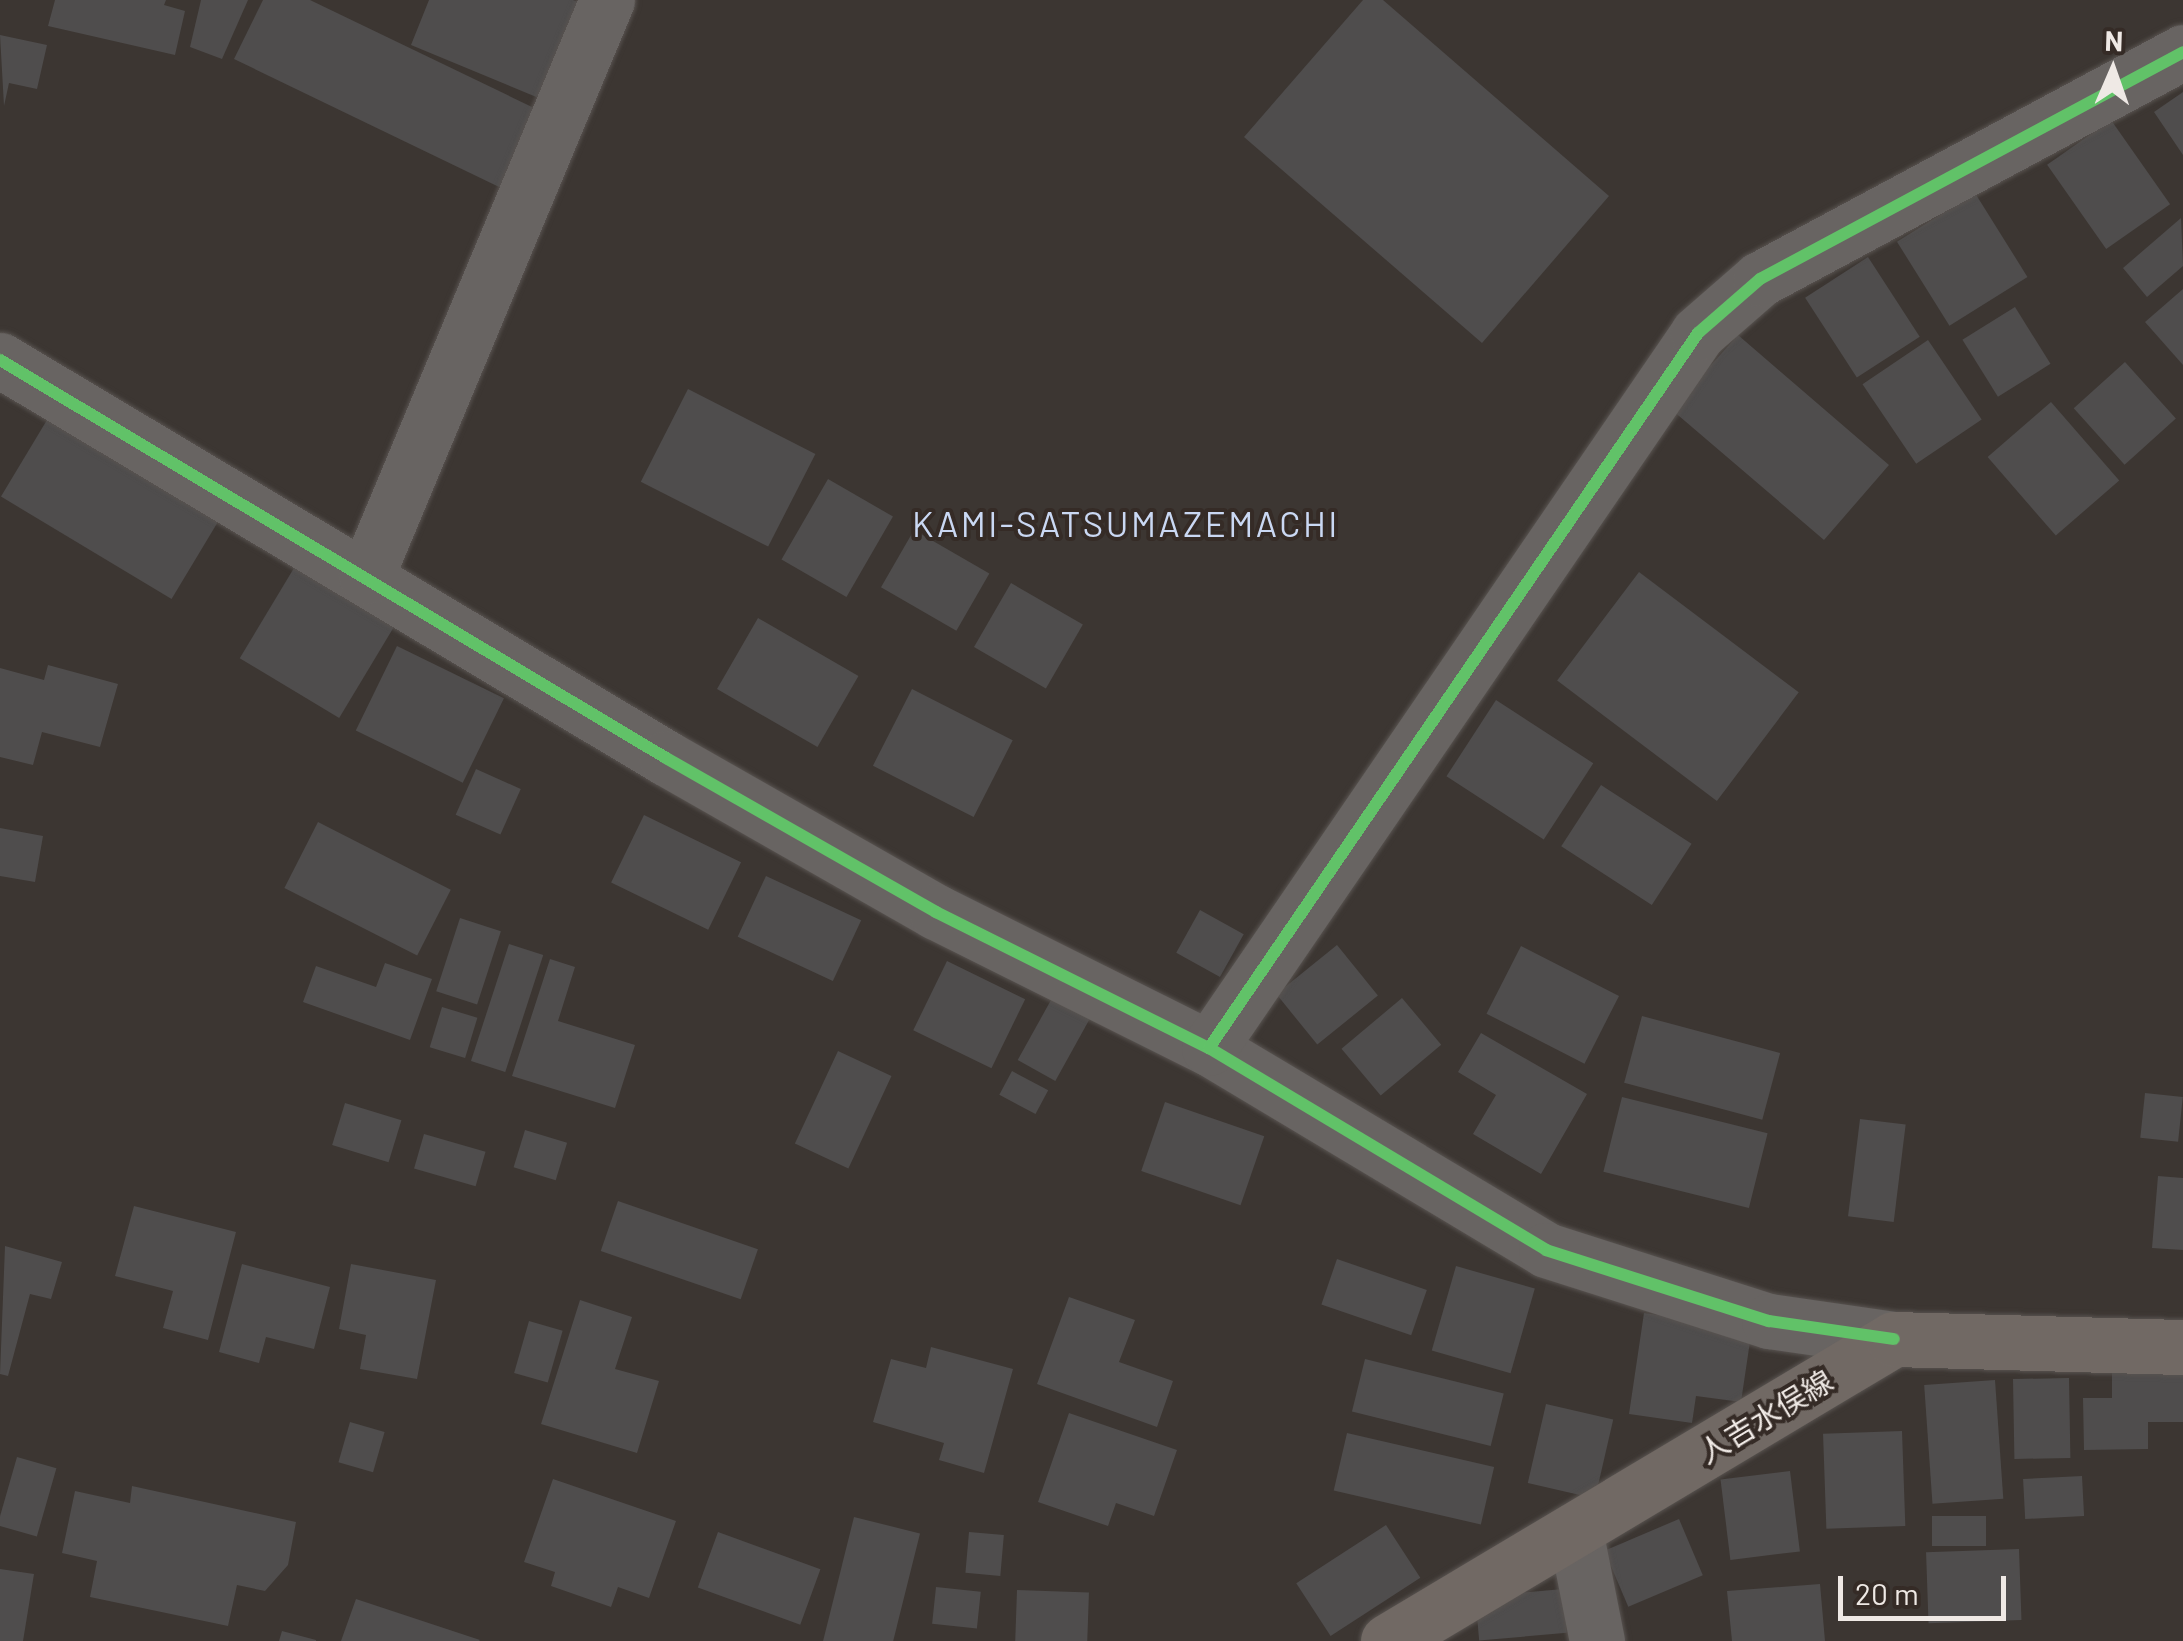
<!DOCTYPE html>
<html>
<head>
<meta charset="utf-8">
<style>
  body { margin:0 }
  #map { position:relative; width:2183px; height:1641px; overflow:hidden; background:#3c3632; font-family:Barlow,"Noto Sans JP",sans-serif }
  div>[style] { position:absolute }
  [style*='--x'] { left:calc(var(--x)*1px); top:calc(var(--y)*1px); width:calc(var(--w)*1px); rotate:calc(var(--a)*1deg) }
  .building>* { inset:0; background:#4f4d4d; transform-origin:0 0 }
  .roads { filter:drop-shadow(0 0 2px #585350) drop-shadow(0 0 2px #585350) }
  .minor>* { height:55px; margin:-27.5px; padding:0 27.5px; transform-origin:27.5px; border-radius:27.5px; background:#686462 }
  .major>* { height:55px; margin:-27.5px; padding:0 27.5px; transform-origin:27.5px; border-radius:27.5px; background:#716964 }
  .cycleway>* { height:12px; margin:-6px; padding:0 6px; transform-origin:6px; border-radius:6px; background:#61c268 }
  span { translate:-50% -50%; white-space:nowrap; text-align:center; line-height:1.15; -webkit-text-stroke:8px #352b26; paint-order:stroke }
  .street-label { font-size:30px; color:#efe9e5 }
  .quarter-label { font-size:35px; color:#cad8f3; letter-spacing:2.5px }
  .north { position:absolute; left:2063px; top:20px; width:100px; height:100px; -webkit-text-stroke:8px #352b26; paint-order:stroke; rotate:2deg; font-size:28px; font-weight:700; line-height:40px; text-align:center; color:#efe9e5 }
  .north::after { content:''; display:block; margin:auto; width:35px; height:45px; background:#efe9e5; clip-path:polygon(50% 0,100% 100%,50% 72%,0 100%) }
  .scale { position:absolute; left:1838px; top:1576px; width:168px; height:45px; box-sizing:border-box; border:5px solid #efe9e5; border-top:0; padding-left:12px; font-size:30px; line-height:35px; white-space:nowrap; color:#efe9e5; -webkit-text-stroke:8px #352b26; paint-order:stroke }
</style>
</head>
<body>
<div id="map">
  <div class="building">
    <i style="clip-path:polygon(55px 0,166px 0,164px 5px,185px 11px,175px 55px,48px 26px)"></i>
    <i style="clip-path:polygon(201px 0,248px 0,222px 59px,190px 47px)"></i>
    <i style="clip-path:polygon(263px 0,310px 0,557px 119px,520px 197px,234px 59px)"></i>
    <i style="clip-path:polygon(429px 0,573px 0,597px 10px,558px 106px,411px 45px)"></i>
    <i style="clip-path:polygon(1363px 0,1383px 0,1609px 196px,1482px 343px,1244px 137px)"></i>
    <i style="clip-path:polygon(0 35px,47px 45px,37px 89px,9px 83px,4px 106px)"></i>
    <i style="clip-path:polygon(2183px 92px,2183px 155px,2154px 112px)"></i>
    <i style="left:2111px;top:120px;width:103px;height:78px;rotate:55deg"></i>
    <i style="left:1975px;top:193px;width:99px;height:92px;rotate:58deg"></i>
    <i style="clip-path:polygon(2181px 218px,2183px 266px,2147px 297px,2123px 268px)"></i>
    <i style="left:1868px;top:257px;width:95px;height:75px;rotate:57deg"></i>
    <i style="clip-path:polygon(2183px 289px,2183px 365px,2145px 322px)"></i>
    <i style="left:2015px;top:307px;width:67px;height:62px;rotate:58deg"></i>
    <i style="clip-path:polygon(1738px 335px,1889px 465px,1824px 540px,1665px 404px,1704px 359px,1711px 365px)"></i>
    <i style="left:1928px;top:340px;width:96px;height:79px;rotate:56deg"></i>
    <i style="left:2125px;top:362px;width:76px;height:69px;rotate:48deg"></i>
    <i style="left:688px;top:389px;width:143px;height:104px;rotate:27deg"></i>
    <i style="left:2051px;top:402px;width:104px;height:84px;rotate:49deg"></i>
    <i style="left:53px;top:410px;width:199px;height:101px;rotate:31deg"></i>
    <i style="left:828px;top:479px;width:75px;height:93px;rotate:30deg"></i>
    <i style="left:914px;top:530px;width:87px;height:66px;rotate:30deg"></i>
    <i style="left:300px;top:558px;width:116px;height:117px;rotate:31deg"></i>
    <i style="left:1639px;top:572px;width:200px;height:136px;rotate:37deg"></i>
    <i style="left:1011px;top:583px;width:83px;height:74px;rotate:30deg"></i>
    <i style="left:758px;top:618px;width:116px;height:82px;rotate:30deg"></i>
    <i style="left:397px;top:646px;width:119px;height:94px;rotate:26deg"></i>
    <i style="clip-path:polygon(48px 665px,118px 684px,100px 747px,42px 732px,33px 765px,0 757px,0 668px,44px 680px)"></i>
    <i style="left:912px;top:689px;width:113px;height:86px;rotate:27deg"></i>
    <i style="left:1496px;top:700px;width:116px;height:91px;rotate:33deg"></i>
    <i style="left:476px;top:769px;width:49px;height:50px;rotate:24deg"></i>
    <i style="left:1601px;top:785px;width:108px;height:73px;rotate:33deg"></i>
    <i style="left:644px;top:815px;width:108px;height:75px;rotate:26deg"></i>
    <i style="left:318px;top:822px;width:149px;height:74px;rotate:27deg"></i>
    <i style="clip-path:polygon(0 828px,43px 836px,35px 882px,0 876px)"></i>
    <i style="left:766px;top:876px;width:105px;height:67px;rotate:25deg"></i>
    <i style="left:1200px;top:910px;width:50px;height:49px;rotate:29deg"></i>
    <i style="left:460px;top:918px;width:43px;height:77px;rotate:18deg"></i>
    <i style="left:509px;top:944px;width:36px;height:123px;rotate:18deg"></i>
    <i style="left:1337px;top:945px;width:65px;height:78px;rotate:51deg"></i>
    <i style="left:1521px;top:946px;width:110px;height:76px;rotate:27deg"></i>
    <i style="clip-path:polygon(550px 959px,575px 967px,558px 1021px,635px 1045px,615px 1108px,512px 1076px)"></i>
    <i style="left:947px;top:961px;width:87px;height:77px;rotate:26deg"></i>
    <i style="clip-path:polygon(385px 963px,432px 979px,410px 1040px,303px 1002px,316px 966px,376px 987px)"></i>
    <i style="left:1056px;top:991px;width:43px;height:79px;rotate:29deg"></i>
    <i style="left:1402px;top:998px;width:61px;height:79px;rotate:50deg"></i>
    <i style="left:442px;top:1007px;width:37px;height:42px;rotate:17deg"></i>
    <i style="left:1642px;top:1016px;width:143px;height:69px;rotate:15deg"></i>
    <i style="clip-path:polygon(1481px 1033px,1587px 1094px,1541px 1174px,1473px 1134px,1496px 1095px,1458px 1072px)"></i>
    <i style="left:838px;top:1051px;width:59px;height:102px;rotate:25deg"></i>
    <i style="left:1012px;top:1071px;width:41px;height:27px;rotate:28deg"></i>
    <i style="left:2145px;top:1093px;width:38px;height:45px;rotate:6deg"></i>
    <i style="left:1622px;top:1097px;width:150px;height:77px;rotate:14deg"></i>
    <i style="left:1165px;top:1102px;width:105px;height:73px;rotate:19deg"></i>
    <i style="left:345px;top:1103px;width:59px;height:44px;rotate:17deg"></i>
    <i style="left:1860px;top:1119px;width:46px;height:98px;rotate:7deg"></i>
    <i style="left:525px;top:1130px;width:44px;height:39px;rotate:17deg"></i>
    <i style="left:424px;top:1134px;width:64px;height:36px;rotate:16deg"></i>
    <i style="clip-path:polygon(2158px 1176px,2183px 1178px,2183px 1250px,2152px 1248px)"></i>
    <i style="left:618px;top:1201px;width:148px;height:53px;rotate:19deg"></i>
    <i style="clip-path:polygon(134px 1206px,236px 1232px,208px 1340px,163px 1328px,173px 1291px,115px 1276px)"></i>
    <i style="clip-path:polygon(5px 1246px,62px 1262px,51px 1299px,30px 1294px,8px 1376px,0 1374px)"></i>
    <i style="left:1337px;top:1259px;width:95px;height:48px;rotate:19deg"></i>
    <i style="clip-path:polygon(242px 1264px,330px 1287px,314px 1349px,266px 1337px,259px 1363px,219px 1352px)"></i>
    <i style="clip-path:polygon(351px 1264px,436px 1280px,417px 1379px,360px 1369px,366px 1335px,339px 1329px)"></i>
    <i style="left:1456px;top:1266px;width:82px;height:88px;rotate:16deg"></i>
    <i style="clip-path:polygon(1069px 1297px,1135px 1320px,1119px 1362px,1173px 1381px,1157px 1427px,1037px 1384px)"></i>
    <i style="clip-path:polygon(580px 1300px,632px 1317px,615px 1369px,659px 1381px,637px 1453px,541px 1424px)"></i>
    <i style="clip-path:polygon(1644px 1313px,1752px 1328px,1741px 1402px,1696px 1396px,1692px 1423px,1629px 1414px)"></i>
    <i style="left:529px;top:1321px;width:35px;height:54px;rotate:16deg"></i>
    <i style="clip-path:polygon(931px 1347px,1013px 1369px,984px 1473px,939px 1460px,944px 1443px,873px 1422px,891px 1359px,926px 1368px)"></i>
    <i style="left:1365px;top:1359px;width:143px;height:54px;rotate:14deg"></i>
    <i style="clip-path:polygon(2183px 1365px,2183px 1422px,2148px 1422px,2148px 1449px,2084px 1450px,2083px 1398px,2112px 1398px,2112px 1366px)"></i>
    <i style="left:2069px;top:1378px;width:80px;height:56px;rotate:89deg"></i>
    <i style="left:1995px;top:1380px;width:119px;height:71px;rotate:86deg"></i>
    <i style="left:1546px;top:1404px;width:69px;height:81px;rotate:13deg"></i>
    <i style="clip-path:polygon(1069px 1413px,1177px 1450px,1154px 1516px,1116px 1503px,1108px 1526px,1038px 1502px)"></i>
    <i style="left:350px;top:1422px;width:36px;height:42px;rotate:16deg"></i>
    <i style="left:1902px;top:1431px;width:95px;height:79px;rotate:88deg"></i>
    <i style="left:1347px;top:1433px;width:151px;height:59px;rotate:13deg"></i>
    <i style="left:17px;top:1457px;width:41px;height:71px;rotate:16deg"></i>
    <i style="left:1790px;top:1471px;width:81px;height:70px;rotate:83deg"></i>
    <i style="left:2082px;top:1476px;width:40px;height:59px;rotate:87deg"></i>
    <i style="clip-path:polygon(553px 1479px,676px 1521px,649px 1598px,618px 1587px,611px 1607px,551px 1586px,555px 1572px,524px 1562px)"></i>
    <i style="clip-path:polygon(132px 1486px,296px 1522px,288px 1565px,265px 1591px,237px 1585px,228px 1626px,90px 1597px,97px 1561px,62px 1553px,75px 1491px,130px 1503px)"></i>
    <i style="left:1932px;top:1516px;width:54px;height:30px"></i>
    <i style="left:854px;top:1517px;width:68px;height:128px;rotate:14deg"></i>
    <i style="left:1679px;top:1519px;width:61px;height:81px;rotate:67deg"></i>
    <i style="left:1386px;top:1525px;width:63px;height:107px;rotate:57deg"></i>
    <i style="left:718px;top:1532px;width:109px;height:59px;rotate:20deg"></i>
    <i style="left:969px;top:1532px;width:35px;height:41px;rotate:5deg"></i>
    <i style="left:2019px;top:1549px;width:71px;height:93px;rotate:88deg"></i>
    <i style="clip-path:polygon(0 1569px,34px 1574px,23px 1641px,0 1641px)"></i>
    <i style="clip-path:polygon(1820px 1584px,1825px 1641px,1732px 1641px,1727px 1591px)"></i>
    <i style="left:936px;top:1587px;width:45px;height:37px;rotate:6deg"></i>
    <i style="left:1563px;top:1589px;width:44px;height:88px;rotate:85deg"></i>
    <i style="left:1017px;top:1590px;width:72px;height:51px;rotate:2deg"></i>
    <i style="clip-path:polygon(356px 1599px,480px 1640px,479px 1641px,341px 1641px)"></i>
    <i style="clip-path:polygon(282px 1631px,316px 1640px,316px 1641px,279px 1641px)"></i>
  </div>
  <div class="roads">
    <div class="minor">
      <i style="--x:0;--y:360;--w:776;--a:30.86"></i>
      <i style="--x:666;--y:758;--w:311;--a:29.7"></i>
      <i style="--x:936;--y:912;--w:305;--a:26.5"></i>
      <i style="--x:1209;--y:1048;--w:393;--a:30.9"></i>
      <i style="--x:1546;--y:1250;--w:234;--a:17.7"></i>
      <i style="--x:1769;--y:1321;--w:126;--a:8.2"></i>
      <i style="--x:366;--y:577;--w:625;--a:-67.33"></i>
      <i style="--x:1209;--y:1048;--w:866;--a:-55.63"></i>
      <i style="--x:1698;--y:333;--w:82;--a:-41.1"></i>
      <i style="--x:1760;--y:279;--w:480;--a:-28.2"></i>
      <i style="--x:1575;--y:1530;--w:113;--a:78.8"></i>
    </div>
    <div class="major">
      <i style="--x:1388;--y:1641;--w:589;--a:-30.83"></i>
      <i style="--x:1894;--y:1339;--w:289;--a:1.6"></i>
    </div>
  </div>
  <div class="cycleway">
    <i style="--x:0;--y:360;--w:776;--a:30.86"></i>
    <i style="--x:666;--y:758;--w:311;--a:29.7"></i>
    <i style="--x:936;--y:912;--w:305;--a:26.5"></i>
    <i style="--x:1209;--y:1048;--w:393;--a:30.9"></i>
    <i style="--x:1546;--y:1250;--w:234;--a:17.7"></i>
    <i style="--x:1769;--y:1321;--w:126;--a:8.2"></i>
    <i style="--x:1209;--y:1048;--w:866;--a:-55.63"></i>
    <i style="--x:1698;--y:333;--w:82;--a:-41.1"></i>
    <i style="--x:1760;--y:279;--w:480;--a:-28.2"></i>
  </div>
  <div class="street-label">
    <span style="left:1765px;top:1416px;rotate:-31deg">人吉水俣線</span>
  </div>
  <div class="quarter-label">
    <span style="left:1126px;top:523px">KAMI-SATSUMAZEMACHI</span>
  </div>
  <div class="north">N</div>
  <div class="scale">20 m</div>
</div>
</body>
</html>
